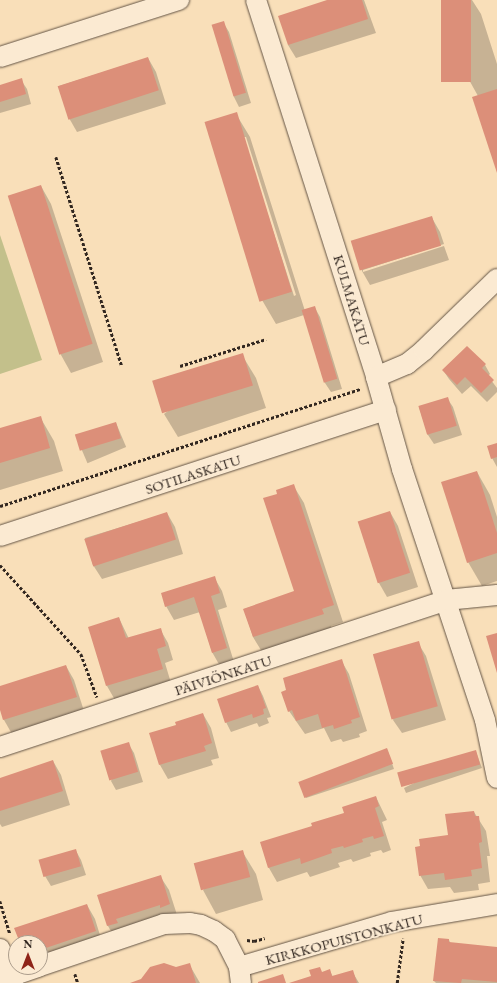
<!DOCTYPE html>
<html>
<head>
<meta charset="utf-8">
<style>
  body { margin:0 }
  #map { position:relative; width:497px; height:983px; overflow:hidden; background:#f9dfb9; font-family:"EB Garamond",serif }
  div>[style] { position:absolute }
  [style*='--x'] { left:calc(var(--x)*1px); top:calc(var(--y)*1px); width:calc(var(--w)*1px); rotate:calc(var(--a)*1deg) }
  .green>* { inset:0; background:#c3c08b }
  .shadow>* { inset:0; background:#0003; transform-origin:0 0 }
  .building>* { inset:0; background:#dc8f79; transform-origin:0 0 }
  .path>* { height:2.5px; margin-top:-1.25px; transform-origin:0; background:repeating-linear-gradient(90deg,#322720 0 3px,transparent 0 5px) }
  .roads { filter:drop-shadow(0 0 1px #645546) drop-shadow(0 0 1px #645546) }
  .minor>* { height:20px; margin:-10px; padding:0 10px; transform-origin:10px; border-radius:10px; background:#fbead2 }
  span { translate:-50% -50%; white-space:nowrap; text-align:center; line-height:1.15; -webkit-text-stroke:3.5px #fbead2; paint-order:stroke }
  .street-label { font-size:15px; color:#322720 }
  .north { position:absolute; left:8px; top:935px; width:40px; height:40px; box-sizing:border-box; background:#fbead2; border:1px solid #ab9c8b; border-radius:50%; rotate:0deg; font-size:11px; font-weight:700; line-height:16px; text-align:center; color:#322720 }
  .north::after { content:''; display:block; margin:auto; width:14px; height:18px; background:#8f2418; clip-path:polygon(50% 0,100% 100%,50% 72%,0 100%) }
</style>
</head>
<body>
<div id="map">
  <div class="green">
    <i style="clip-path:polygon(0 235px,42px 360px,0 374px)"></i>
  </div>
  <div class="shadow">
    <i style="clip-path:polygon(331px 0,364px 0,376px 33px,296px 58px,288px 45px)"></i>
    <i style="clip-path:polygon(442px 0,472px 0,481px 14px,497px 64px,497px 171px,478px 96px,468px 78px)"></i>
    <i style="clip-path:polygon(223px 22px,229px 32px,251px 103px,239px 107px,234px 97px)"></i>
    <i style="clip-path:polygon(148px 58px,156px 72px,166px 104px,77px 132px,69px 118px,59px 86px)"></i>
    <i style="clip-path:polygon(21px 80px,27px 89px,31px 104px,0 113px,0 86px)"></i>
    <i style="clip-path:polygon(evenodd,236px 114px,250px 137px,305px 311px,315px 308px,320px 317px,342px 389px,331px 392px,325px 383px,304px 315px,276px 324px,262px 300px,236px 114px,243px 137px,246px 137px,296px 295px,294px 296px,243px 137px)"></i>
    <i style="clip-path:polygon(41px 186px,51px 204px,103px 362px,71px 373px,61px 355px,9px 196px)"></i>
    <i style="clip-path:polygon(432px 218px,440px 232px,444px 244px,363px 270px,363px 272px,444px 246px,449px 260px,370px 285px,362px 271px,352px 243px)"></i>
    <i style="clip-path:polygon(242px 355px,256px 378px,266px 408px,178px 437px,164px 414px)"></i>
    <i style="clip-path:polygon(485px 365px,490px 374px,488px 376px,497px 388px,497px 392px,487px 402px,471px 386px,462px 394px,449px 379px,443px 370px)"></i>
    <i style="clip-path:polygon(447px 398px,453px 407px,462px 435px,434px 444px,428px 435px,419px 407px)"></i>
    <i style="clip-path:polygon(40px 417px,54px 441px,63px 471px,0 490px,0 429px)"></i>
    <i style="left:116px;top:423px;width:26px;height:42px;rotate:67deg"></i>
    <i style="clip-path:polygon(497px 444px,497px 467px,492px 458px)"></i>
    <i style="clip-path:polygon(477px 472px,490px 495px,497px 517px,497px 581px,482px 586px,468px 562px)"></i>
    <i style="clip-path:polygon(293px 485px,304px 503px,343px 622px,331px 626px,333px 632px,264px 655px,253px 637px,244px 609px,296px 592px,278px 495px)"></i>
    <i style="clip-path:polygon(390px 512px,398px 526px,418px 587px,387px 597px,379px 583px,359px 522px)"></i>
    <i style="clip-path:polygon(167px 513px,175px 527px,183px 554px,102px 579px,93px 565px,85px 538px)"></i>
    <i style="clip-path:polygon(214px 577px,222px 591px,227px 607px,218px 610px,234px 662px,220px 666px,212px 652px,200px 612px,174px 620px,166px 606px)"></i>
    <i style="clip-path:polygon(119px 618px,129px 639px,160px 629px,168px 643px,173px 660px,165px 663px,171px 683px,115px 700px,107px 686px)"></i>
    <i style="clip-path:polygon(418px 643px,426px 656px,446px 720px,402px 733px,393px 720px)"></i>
    <i style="clip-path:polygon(341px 660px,349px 674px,367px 731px,359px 734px,360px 737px,343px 742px,341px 739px,331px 742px,324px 728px,305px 734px,289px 711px)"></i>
    <i style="clip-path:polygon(66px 666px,74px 680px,84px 711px,12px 734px,4px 720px,0 707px,0 687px)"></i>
    <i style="clip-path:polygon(258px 686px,263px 696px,271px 717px,267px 718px,269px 723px,259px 727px,257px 723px,231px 732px,226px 722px)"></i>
    <i style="clip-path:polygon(203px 714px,211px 728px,219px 758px,211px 760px,213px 765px,168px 779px,160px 765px,150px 734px,177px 726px)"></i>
    <i style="clip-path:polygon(128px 743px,134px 753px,143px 782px,116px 790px,111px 781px)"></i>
    <i style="clip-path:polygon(387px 749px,394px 769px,306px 798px,304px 794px)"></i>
    <i style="clip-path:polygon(476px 752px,482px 768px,406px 793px,404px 788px)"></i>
    <i style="clip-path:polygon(53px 761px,61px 775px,70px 805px,2px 827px,0 824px,0 779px)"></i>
    <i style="clip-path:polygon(376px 797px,387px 820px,382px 822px,391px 850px,383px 853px,381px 850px,370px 853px,371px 856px,353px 862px,351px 859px,338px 863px,340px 867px,310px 877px,307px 872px,277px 882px,269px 868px,261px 843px,314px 826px,345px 814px)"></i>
    <i style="clip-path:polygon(474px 812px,486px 831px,490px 856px,487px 856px,490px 882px,478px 884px,479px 890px,454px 893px,450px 887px,428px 889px,420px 875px,449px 836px)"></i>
    <i style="clip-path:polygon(76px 851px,81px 860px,86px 875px,51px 886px,45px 876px)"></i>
    <i style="clip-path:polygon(242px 851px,256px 874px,263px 900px,216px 914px,203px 890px)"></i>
    <i style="clip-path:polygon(160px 876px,169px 890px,178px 918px,116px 940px,108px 926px,98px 896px)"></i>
    <i style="clip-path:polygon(87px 905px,95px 919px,103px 945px,40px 967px,40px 943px,21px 943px)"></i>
    <i style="clip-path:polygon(449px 940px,451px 944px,497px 948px,497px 983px,436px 983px,434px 981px)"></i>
    <i style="clip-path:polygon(189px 964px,200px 983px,132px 983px,176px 968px)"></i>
    <i style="clip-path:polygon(330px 971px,333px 977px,352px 971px,359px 983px,291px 983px)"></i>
  </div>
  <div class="building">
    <i style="clip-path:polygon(327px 0,362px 0,368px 19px,288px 45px,278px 16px)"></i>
    <i style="left:441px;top:0;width:30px;height:82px"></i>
    <i style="left:224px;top:21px;width:75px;height:13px;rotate:73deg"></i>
    <i style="left:148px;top:57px;width:35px;height:95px;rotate:72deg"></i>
    <i style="clip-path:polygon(22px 78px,26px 94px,0 102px,0 85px)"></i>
    <i style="clip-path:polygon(497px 89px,497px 173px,472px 97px)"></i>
    <i style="left:237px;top:112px;width:188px;height:34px;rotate:73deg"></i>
    <i style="left:41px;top:185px;width:167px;height:35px;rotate:72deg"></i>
    <i style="left:432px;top:216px;width:31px;height:85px;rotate:73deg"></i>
    <i style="left:315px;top:306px;width:76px;height:14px;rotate:73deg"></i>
    <i style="clip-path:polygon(467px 346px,486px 364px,482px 368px,494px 380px,481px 393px,465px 377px,457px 385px,442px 370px)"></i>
    <i style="left:243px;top:353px;width:34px;height:95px;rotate:73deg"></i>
    <i style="left:448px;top:397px;width:30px;height:31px;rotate:73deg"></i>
    <i style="clip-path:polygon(41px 416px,50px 448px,0 463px,0 428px)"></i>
    <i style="left:116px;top:422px;width:17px;height:43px;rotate:73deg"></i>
    <i style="clip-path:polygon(497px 443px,497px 457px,491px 459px,487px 446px)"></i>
    <i style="clip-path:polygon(477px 471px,497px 533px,497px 553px,467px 563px,441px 482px)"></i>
    <i style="clip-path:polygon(294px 484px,334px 605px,322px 609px,324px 614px,253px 637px,243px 609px,294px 591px,263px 498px,277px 494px,276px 490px)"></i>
    <i style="left:390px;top:511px;width:65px;height:34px;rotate:72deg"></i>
    <i style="left:167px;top:512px;width:29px;height:87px;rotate:72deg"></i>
    <i style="clip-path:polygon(215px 576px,220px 593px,211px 596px,227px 648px,212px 653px,194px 597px,165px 607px,161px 593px)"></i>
    <i style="clip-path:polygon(119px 617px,126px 638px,161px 628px,166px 646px,157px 649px,163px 669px,106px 686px,88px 627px)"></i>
    <i style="clip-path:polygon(497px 633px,497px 673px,486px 636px)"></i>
    <i style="left:419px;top:641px;width:68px;height:48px;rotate:74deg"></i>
    <i style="clip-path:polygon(342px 659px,360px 717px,351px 720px,352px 723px,334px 729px,333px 725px,322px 728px,318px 714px,296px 721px,292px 710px,288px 712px,281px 692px,286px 690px,283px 678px)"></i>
    <i style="clip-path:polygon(66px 665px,77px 697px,3px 720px,0 710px,0 686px)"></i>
    <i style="clip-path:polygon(258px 685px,266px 708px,263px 709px,264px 714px,253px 718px,252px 714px,225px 723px,217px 699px)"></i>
    <i style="clip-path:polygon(203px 713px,212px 743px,204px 746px,206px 751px,159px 765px,149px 733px,176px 725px,175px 722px)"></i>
    <i style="left:129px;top:742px;width:31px;height:30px;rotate:73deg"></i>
    <i style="left:387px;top:748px;width:17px;height:95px;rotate:69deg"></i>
    <i style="left:476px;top:750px;width:15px;height:82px;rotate:74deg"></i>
    <i style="clip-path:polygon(53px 760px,63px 791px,0 811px,0 778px)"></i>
    <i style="clip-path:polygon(376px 796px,379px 806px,375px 808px,384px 836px,374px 839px,373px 836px,362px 839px,363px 842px,344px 848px,343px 846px,331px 849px,332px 853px,301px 864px,300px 858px,268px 868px,260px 842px,312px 826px,311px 823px,344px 813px,342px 807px)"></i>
    <i style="clip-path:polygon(474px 811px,475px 816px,479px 816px,482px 842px,479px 843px,482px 868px,471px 870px,472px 876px,445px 880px,444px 873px,419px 876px,415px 847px,420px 846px,419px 839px,448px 835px,445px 814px)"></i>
    <i style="left:76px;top:849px;width:18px;height:39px;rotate:74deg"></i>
    <i style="left:243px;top:850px;width:28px;height:51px;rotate:75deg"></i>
    <i style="clip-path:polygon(161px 875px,170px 904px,160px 908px,160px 905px,116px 919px,118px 923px,107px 926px,97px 895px)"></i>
    <i style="clip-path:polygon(87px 904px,96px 931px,40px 950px,40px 943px,20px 943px,14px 928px)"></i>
    <i style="clip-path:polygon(438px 938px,449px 939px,449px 942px,497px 947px,497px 982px,462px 979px,461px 983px,433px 981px)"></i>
    <i style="clip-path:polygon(164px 963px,176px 967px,190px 963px,196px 983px,130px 983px,141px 979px,150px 967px)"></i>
    <i style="clip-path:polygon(320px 967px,322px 972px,330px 969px,332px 976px,353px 970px,357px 983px,289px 983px,311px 976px,309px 970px)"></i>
    <i style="clip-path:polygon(283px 974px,286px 983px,258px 983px,258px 982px)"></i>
  </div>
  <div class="path">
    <i style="--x:56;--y:157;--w:219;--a:72.5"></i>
    <i style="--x:180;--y:366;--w:90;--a:-17.4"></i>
    <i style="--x:0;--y:506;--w:379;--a:-18"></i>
    <i style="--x:0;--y:565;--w:120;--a:47.7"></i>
    <i style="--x:81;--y:654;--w:46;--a:69.6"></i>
    <i style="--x:0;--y:901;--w:34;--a:73"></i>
    <i style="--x:247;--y:940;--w:7;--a:8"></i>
    <i style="--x:254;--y:941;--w:11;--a:-15"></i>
    <i style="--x:75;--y:974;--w:9;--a:72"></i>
    <i style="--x:397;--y:983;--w:45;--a:-82.4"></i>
  </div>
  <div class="roads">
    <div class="minor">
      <i style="--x:256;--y:0;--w:396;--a:72.3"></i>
      <i style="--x:376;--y:377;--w:96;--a:74.2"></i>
      <i style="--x:402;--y:469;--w:264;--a:71.7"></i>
      <i style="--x:485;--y:720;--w:59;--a:78.3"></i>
      <i style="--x:0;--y:57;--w:188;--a:-17.7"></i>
      <i style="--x:376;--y:377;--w:34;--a:-23"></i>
      <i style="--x:407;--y:364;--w:22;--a:-39"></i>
      <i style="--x:424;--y:350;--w:102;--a:-44.2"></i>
      <i style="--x:0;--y:536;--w:406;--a:-18.1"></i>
      <i style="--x:0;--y:747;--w:470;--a:-18.2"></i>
      <i style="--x:446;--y:600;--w:51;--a:-5.6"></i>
      <i style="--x:0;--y:949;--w:36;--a:69"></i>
      <i style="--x:40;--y:966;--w:131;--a:-18.7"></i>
      <i style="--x:164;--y:924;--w:26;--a:-2"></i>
      <i style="--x:190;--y:923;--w:11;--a:10"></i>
      <i style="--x:201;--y:925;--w:14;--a:25"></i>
      <i style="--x:214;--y:931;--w:14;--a:36"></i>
      <i style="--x:225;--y:939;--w:31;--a:63"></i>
      <i style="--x:239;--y:967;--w:16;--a:83"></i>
      <i style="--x:239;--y:967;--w:159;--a:-16.4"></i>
      <i style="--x:392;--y:922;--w:107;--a:-9.7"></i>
      <i style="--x:0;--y:980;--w:40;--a:-18.9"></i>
    </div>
  </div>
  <div class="street-label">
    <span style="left:352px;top:300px;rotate:73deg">KULMAKATU</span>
    <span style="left:193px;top:474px;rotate:-18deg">SOTILASKATU</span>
    <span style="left:223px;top:675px;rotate:-18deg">PÄIVIÖNKATU</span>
    <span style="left:344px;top:939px;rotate:-15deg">KIRKKOPUISTONKATU</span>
  </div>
  <div class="north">N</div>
</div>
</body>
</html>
